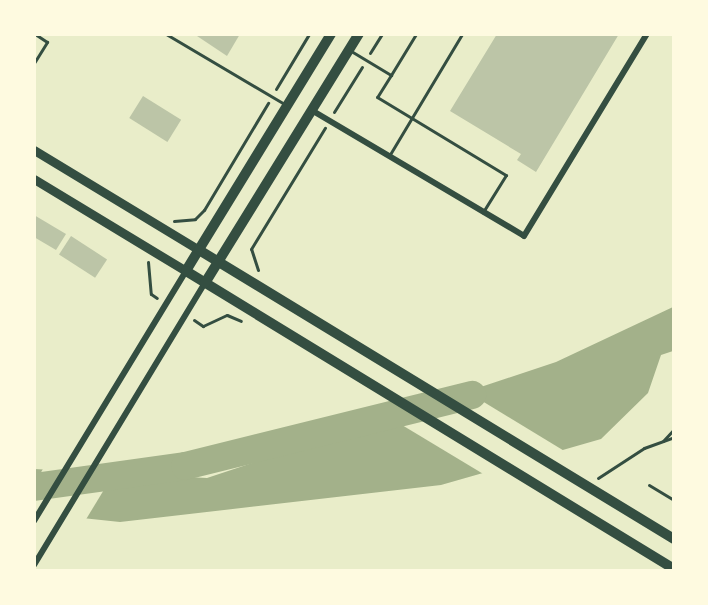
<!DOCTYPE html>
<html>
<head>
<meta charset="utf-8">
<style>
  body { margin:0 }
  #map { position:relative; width:708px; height:605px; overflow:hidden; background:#e9edc9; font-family:"Fira Sans",sans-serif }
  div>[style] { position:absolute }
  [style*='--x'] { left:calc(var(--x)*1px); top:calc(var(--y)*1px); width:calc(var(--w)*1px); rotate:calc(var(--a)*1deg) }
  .water>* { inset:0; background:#a3b18a }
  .pier>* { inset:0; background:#e9edc9 }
  .river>* { height:28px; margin:-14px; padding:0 14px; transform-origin:14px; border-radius:14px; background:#a3b18a }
  .building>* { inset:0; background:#bcc5a7; transform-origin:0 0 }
  .path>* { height:3px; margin:-1.5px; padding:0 1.5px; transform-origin:1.5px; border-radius:1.5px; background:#344e41 }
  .service>* { height:3px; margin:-1.5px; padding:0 1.5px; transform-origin:1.5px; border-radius:1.5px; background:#344e41 }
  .minor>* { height:6px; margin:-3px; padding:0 3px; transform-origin:3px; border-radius:3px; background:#344e41 }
  .secondary>* { height:9px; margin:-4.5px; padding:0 4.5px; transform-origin:4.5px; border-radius:4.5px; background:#344e41 }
  .primary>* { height:10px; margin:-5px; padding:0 5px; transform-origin:5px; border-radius:5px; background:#344e41 }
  span { translate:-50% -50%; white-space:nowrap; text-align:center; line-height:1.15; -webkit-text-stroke:5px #fefae0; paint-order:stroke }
  .frame { position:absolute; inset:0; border:36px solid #fefae0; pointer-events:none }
</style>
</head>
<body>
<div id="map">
  <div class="water">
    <i style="clip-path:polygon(673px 307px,673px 351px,661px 355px,648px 393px,601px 439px,441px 485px,120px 522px,35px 513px,34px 469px,207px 478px,556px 362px)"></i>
  </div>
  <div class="pier">
    <i style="clip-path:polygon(464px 390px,566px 452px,485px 475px,387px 416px)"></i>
    <i style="clip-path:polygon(44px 467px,116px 470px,85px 521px,34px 516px,35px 483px)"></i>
  </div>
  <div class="river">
    <i style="--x:34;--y:487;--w:152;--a:-7.9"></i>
    <i style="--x:185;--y:466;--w:296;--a:-13.9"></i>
  </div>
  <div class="building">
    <i style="clip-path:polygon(194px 34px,240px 34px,227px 56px)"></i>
    <i style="clip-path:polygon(497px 34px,619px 34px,536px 172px,517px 160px,521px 154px,450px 111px)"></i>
    <i style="left:143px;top:96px;width:45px;height:26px;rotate:32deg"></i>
    <i style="clip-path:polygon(34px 215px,66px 234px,56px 250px,34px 237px)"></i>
    <i style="left:71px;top:236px;width:43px;height:22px;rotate:33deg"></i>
  </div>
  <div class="path">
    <i style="--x:370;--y:53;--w:22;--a:-58"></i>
    <i style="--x:276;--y:89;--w:64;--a:-59"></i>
    <i style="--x:334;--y:112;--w:53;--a:-58.1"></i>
    <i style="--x:174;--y:221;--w:21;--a:-5"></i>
    <i style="--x:195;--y:219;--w:13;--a:-45"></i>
    <i style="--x:204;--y:210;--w:125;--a:-59.1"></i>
    <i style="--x:148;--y:262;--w:32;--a:85"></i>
    <i style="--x:151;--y:294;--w:7;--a:34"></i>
    <i style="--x:258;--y:270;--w:22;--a:-108"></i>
    <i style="--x:251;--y:249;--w:142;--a:-58.6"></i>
    <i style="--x:194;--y:320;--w:11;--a:34"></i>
    <i style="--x:203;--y:326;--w:26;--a:-25"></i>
    <i style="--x:227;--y:315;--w:15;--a:23"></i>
    <i style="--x:663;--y:441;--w:16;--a:-47"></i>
    <i style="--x:598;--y:478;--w:55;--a:-33.1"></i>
    <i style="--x:644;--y:448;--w:32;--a:-20"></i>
  </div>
  <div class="service">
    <i style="--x:166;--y:34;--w:139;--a:30.6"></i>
    <i style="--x:351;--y:51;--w:47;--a:31"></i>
    <i style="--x:391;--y:75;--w:26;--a:122"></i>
    <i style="--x:377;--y:97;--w:151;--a:31.2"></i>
    <i style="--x:506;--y:175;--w:44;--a:121.9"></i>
    <i style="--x:34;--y:63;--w:25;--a:-58"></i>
    <i style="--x:47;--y:42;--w:14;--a:-146"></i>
    <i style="--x:391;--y:75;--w:48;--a:-58.6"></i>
    <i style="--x:389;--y:156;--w:142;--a:-59.1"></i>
    <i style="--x:649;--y:485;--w:29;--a:31"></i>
  </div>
  <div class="minor">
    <i style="--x:313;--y:111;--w:245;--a:30.6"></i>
    <i style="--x:524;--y:236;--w:237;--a:-58.7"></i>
    <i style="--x:34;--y:521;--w:293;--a:-58.7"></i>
    <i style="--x:34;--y:565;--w:330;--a:-58.8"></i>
  </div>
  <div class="secondary">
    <i style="--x:34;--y:150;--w:193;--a:31.2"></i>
    <i style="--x:34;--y:179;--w:178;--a:31.2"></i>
  </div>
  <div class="primary">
    <i style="--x:331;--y:34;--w:278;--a:121.5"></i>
    <i style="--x:186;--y:271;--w:572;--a:31.41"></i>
    <i style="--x:199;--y:250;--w:556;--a:31.32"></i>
    <i style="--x:205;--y:283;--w:293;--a:-58.3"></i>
  </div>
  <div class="frame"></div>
</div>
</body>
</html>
